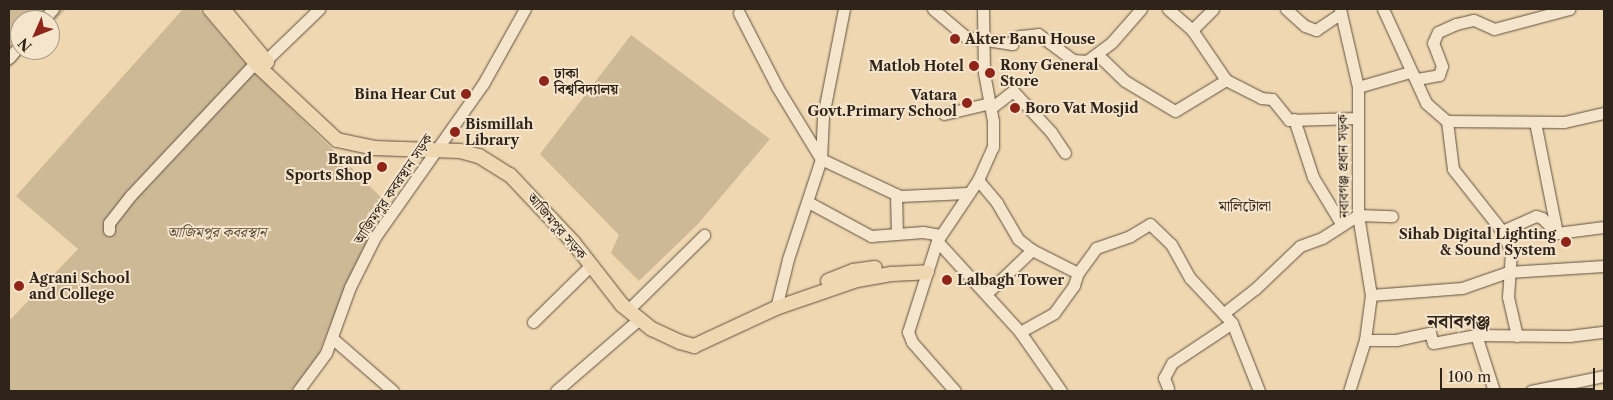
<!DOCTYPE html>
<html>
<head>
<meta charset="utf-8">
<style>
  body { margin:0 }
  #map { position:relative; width:1613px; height:400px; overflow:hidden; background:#efd7b1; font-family:"Libre Caslon Text","Noto Serif Bengali",serif }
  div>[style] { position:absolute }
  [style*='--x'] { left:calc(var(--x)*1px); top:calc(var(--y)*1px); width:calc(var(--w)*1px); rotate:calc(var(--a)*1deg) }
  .green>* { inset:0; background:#ceb997 }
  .roads { filter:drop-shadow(0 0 1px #5f513f) drop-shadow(0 0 1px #5f513f) }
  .minor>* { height:11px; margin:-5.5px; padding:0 5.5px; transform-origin:5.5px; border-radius:5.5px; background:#f5e5cc }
  .major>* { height:14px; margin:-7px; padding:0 7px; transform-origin:7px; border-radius:7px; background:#efd7b1 }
  .dots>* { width:14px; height:14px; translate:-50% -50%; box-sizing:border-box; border:2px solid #f5e5cc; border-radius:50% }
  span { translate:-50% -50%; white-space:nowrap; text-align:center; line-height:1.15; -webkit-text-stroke:4px #f5e5cc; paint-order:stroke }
  .poi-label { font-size:14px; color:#2f2419; font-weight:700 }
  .left { translate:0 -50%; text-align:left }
  .right { translate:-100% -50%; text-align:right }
  .street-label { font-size:14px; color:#2f2419 }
  .park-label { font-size:14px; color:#574938; font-style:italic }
  .neighbourhood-label { font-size:15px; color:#2f2419 }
  .district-label { font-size:19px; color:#2f2419; font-weight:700 }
  .frame { position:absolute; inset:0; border:10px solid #2f2419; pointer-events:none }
  .north { position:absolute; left:10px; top:10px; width:50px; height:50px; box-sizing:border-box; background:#f5e5cc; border:1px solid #a69884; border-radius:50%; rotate:226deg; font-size:14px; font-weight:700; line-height:20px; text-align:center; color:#2f2419 }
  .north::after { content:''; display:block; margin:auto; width:18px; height:22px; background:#8f2418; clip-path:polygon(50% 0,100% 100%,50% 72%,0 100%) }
  .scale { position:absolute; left:1440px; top:368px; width:155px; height:22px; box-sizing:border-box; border:2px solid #2f2419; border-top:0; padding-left:6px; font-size:15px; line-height:18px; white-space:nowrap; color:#2f2419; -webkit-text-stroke:4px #f5e5cc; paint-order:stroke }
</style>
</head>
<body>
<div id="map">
  <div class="green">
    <i style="clip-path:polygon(9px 9px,65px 10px,50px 26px,50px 20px,20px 20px,20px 50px,27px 50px,9px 69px)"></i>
    <i style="clip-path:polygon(183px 9px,199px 9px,249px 67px,391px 207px,343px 293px,317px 358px,291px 391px,9px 391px,9px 321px,78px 249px,16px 196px)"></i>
    <i style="clip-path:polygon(631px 35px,770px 139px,698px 224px,639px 281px,611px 253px,619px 235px,540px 154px)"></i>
  </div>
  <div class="roads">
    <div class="minor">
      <i style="--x:933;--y:9;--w:43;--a:40.3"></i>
      <i style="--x:966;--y:37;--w:47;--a:8.7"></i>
      <i style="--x:1012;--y:44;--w:6;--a:-72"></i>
      <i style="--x:1014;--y:38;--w:6;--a:-18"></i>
      <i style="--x:1020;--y:36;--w:18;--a:-6"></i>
      <i style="--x:1038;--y:34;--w:44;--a:36.6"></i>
      <i style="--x:1073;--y:60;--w:14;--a:4"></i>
      <i style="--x:1087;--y:61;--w:31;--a:-37"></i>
      <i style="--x:1112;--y:42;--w:44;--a:-48.7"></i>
      <i style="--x:1168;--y:9;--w:32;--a:41"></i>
      <i style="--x:1192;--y:30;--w:60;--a:55.8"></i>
      <i style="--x:1286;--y:9;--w:25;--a:42"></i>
      <i style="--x:1305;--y:26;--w:12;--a:20"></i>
      <i style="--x:1316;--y:30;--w:30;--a:-34"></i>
      <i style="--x:1340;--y:9;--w:80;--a:77"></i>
      <i style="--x:1358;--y:87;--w:128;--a:90"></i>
      <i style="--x:1358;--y:215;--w:81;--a:80.8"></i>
      <i style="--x:1371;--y:295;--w:45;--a:97.6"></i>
      <i style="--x:1365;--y:340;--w:53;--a:107.4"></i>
      <i style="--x:1383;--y:9;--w:103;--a:65.4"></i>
      <i style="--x:1426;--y:103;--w:28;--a:41"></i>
      <i style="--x:1447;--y:121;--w:117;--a:0.5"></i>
      <i style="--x:1564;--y:122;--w:41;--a:-12.7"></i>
      <i style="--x:739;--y:13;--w:83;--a:62.8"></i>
      <i style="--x:777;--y:87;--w:84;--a:58.6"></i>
      <i style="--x:821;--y:159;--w:87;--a:25.1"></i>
      <i style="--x:900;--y:196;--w:67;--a:-2.6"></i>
      <i style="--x:43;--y:20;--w:15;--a:-48"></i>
      <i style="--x:1192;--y:30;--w:30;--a:-45"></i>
      <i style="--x:1098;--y:55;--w:37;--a:44"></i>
      <i style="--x:1125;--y:81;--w:58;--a:31"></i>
      <i style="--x:1175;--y:111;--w:60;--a:-31.3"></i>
      <i style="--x:9;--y:58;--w:17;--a:-50"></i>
      <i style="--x:260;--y:66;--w:82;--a:-44"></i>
      <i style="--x:1226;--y:80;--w:39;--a:27"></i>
      <i style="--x:1261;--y:98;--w:11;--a:5"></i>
      <i style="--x:1272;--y:99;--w:27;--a:51"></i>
      <i style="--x:1289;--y:120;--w:68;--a:-1.7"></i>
      <i style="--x:1358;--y:87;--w:54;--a:-16.1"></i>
      <i style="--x:1410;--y:72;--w:10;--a:45"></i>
      <i style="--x:1417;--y:79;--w:22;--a:-10"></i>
      <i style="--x:1439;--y:75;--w:9;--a:-72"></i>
      <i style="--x:1442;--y:66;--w:25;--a:-111"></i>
      <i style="--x:1433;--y:43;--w:12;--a:-66"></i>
      <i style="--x:1438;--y:32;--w:20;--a:-24"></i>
      <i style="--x:1456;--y:24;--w:18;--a:-13"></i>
      <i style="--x:1474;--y:20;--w:22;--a:24"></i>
      <i style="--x:1494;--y:29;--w:78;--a:-14.9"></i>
      <i style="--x:944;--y:114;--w:47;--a:-13.4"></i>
      <i style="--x:990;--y:103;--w:5;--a:22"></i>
      <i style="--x:995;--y:105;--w:23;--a:-38"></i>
      <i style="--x:1013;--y:91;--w:56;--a:47.2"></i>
      <i style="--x:1051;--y:132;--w:25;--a:56"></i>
      <i style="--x:1294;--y:119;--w:61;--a:71.9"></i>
      <i style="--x:1313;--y:177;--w:56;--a:58.9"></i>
      <i style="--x:1447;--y:121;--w:48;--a:82.9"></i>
      <i style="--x:1453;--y:169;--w:79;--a:51.7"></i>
      <i style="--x:1502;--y:231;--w:23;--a:67"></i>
      <i style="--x:1511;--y:252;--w:45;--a:93.8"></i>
      <i style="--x:1508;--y:297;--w:40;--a:77"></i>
      <i style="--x:1535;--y:122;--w:113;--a:78.8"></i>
      <i style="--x:978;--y:180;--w:30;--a:50"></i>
      <i style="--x:997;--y:203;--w:42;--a:59.7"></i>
      <i style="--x:1018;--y:239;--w:18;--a:38"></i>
      <i style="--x:1032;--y:250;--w:51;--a:26.6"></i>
      <i style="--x:1078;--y:273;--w:31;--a:-54"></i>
      <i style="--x:1096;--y:248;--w:36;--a:-19"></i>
      <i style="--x:1130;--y:236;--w:23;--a:-31"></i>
      <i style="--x:1150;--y:224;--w:29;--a:44"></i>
      <i style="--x:1171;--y:244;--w:39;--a:61"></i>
      <i style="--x:1190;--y:278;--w:62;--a:47"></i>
      <i style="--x:1232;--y:323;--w:73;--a:68.3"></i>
      <i style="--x:896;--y:194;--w:40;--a:88.6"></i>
      <i style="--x:808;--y:202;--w:72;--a:28.4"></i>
      <i style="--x:871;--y:236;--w:52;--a:-4.4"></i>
      <i style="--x:923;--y:232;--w:17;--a:10"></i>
      <i style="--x:109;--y:230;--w:7;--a:-90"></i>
      <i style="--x:109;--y:223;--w:36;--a:-52"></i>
      <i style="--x:131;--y:195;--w:181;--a:-46.8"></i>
      <i style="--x:1502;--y:231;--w:37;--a:-24"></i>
      <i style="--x:1536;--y:216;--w:6;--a:18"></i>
      <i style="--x:1542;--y:218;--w:21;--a:45"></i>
      <i style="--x:1557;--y:233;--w:47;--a:-7.3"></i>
      <i style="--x:937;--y:241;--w:123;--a:47.6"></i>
      <i style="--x:1020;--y:332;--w:72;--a:55.2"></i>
      <i style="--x:986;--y:294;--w:64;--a:-43.7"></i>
      <i style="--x:1371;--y:295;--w:91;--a:-4.4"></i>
      <i style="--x:1462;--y:288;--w:49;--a:-19.2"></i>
      <i style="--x:1508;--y:272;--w:96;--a:-3.6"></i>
      <i style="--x:776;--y:308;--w:50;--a:-76.2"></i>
      <i style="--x:788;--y:259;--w:105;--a:-71.7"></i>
      <i style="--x:821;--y:159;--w:43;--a:-87.3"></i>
      <i style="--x:823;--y:116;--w:109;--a:-78.9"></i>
      <i style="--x:628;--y:310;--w:107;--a:-44.6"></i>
      <i style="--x:1224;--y:313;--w:39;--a:-38"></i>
      <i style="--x:1255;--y:289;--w:62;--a:-43.7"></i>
      <i style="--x:1300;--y:246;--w:23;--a:-20"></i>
      <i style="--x:1322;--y:238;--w:43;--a:-32.6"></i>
      <i style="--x:1358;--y:215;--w:34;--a:2"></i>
      <i style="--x:533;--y:322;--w:81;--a:-44.5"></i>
      <i style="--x:1020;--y:332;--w:39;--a:-29"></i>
      <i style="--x:1054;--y:313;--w:34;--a:-54"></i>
      <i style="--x:1074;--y:285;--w:13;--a:-72"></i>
      <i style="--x:1476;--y:335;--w:59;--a:72.2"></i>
      <i style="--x:332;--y:338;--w:81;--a:41"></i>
      <i style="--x:1365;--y:340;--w:31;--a:0"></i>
      <i style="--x:1396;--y:340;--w:35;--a:-12"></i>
      <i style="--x:1430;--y:333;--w:10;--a:73"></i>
      <i style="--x:1433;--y:343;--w:44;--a:-10.5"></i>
      <i style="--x:1476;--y:335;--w:93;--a:0.6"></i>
      <i style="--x:1569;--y:336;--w:35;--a:-7"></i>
      <i style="--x:1168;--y:388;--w:11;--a:-112"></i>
      <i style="--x:1164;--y:378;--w:17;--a:-62"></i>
      <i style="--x:1172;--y:363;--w:72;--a:-33.7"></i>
      <i style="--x:298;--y:391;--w:47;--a:-53.6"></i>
      <i style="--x:326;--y:353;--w:70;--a:-70"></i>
      <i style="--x:350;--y:287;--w:56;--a:-63.4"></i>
      <i style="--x:375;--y:237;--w:187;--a:-54.8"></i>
      <i style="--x:483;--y:84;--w:86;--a:-60.8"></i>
      <i style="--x:556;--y:391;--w:110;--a:-40.9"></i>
      <i style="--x:955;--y:391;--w:65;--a:-131.3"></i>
      <i style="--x:912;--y:342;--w:11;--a:-112"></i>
      <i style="--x:908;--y:332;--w:96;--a:-72.3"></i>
      <i style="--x:937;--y:241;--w:73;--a:-56.1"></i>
      <i style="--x:978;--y:180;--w:36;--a:-66"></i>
      <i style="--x:993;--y:147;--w:26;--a:-90"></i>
      <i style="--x:993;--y:121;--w:49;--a:-100.6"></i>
      <i style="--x:984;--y:73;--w:64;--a:-90.9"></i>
      <i style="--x:1531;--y:391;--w:75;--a:-11.6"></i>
    </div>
    <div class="major">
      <i style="--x:210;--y:9;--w:76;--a:49.8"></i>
      <i style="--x:259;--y:67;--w:107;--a:43.1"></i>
      <i style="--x:337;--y:140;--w:38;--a:12"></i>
      <i style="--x:374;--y:148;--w:86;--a:2"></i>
      <i style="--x:460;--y:151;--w:20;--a:15"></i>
      <i style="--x:479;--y:156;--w:36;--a:32"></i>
      <i style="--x:510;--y:175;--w:92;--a:46.8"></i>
      <i style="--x:573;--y:242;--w:80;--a:52.1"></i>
      <i style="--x:622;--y:305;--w:38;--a:39"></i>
      <i style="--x:652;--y:329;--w:31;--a:25"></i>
      <i style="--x:680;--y:342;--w:15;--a:16"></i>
      <i style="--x:694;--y:346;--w:90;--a:-24.9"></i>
      <i style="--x:776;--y:308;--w:86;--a:-19.1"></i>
      <i style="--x:857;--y:280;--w:36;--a:-10"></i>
      <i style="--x:892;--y:274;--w:35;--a:-3"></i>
      <i style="--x:223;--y:9;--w:69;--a:50.3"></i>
      <i style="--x:828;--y:281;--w:27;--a:-22"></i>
      <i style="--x:853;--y:271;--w:22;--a:-8"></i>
    </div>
  </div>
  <div class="dots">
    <i style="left:955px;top:39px;background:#8f2418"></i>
    <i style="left:974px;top:66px;background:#8f2418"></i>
    <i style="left:990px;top:73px;background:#8f2418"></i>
    <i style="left:544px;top:81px;background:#8f2418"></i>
    <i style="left:466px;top:94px;background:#8f2418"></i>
    <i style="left:967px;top:103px;background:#8f2418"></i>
    <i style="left:1015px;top:108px;background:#8f2418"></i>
    <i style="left:455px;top:132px;background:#8f2418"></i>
    <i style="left:382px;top:167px;background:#8f2418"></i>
    <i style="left:1566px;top:242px;background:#8f2418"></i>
    <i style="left:947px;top:280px;background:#8f2418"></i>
    <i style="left:19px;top:286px;background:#8f2418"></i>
  </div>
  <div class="poi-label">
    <span class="left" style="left:965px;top:39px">Akter Banu House</span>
    <span class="left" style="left:1000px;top:73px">Rony General<br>Store</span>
    <span class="right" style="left:964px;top:66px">Matlob Hotel</span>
    <span class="left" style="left:554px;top:81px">ঢাকা<br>বিশ্ববিদ্যালয়</span>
    <span class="right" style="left:456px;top:94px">Bina Hear Cut</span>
    <span class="right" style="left:957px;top:103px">Vatara<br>Govt.Primary School</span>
    <span class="left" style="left:1025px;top:108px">Boro Vat Mosjid</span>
    <span class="left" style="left:465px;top:132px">Bismillah<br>Library</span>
    <span class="right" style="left:372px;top:167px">Brand<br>Sports Shop</span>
    <span class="right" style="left:1556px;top:242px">Sihab Digital Lighting<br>&amp; Sound System</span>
    <span class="left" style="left:29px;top:286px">Agrani School<br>and College</span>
    <span class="left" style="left:957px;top:280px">Lalbagh Tower</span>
  </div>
  <div class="street-label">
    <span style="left:1343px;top:166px;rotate:-91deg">নবাবগঞ্জ প্রধান সড়ক</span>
    <span style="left:393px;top:189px;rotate:-56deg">আজিমপুর কবরস্থান সড়ক</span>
    <span style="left:557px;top:226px;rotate:49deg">আজিমপুর সড়ক</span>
  </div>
  <div class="park-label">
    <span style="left:217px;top:232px">আজিমপুর কবরস্থান</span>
  </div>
  <div class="neighbourhood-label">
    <span style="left:1245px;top:206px">মালিটোলা</span>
  </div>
  <div class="district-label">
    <span style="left:1459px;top:322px">নবাবগঞ্জ</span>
  </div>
  <div class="frame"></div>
  <div class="north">N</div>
  <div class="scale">100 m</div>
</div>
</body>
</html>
